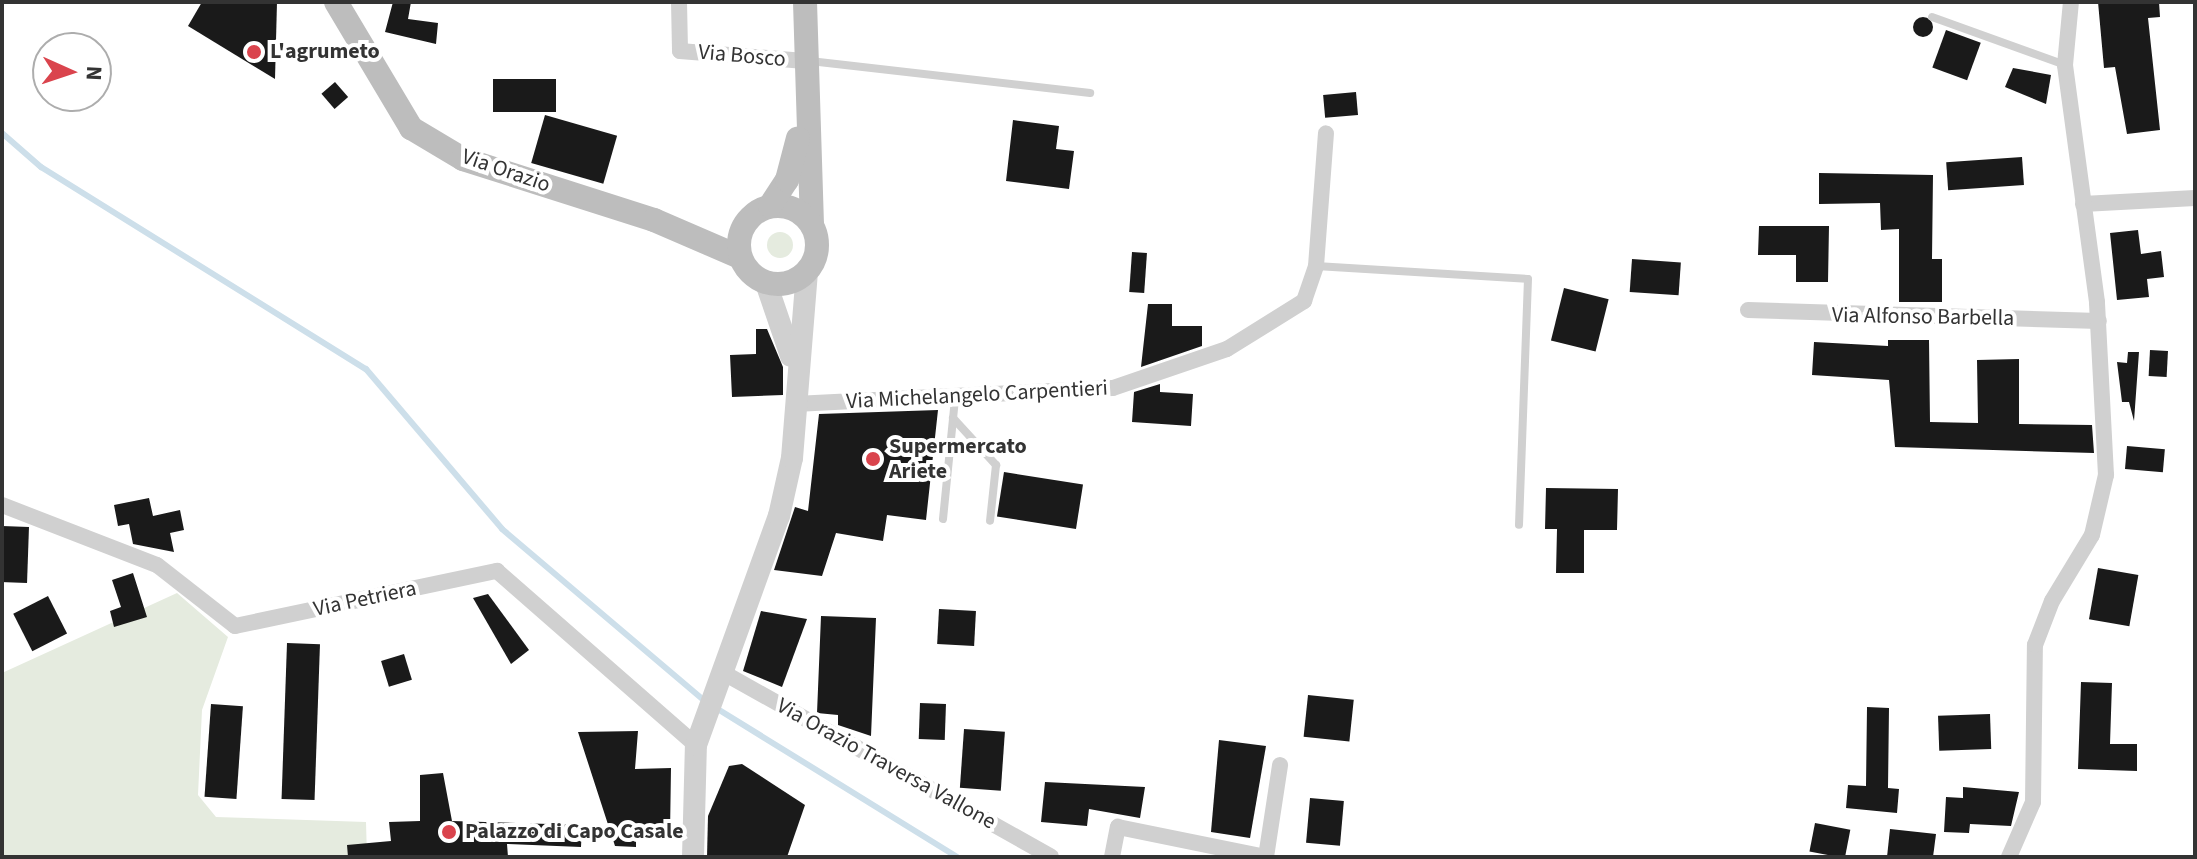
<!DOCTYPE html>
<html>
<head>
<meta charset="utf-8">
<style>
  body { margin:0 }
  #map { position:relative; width:2197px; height:859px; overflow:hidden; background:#fff; font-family:"Source Sans 3",sans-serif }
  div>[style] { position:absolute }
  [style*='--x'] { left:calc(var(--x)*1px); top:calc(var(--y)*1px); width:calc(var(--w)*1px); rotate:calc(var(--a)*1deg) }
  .green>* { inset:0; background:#e5ebdf }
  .round { border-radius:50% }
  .stream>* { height:6px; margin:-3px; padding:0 3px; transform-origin:3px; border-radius:3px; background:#cddfea }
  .building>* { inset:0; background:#1a1a1a; transform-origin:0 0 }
  .service>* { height:8px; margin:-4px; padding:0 4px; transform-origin:4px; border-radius:4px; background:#d0d0d0 }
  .minor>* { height:16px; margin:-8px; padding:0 8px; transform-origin:8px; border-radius:8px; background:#d0d0d0 }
  .tertiary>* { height:22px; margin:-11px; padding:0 11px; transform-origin:11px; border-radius:11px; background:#d0d0d0 }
  .secondary>* { height:24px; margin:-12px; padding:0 12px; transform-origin:12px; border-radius:12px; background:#bdbdbd }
  .secondary>.ring { margin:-12px; padding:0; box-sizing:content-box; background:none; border:24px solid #bdbdbd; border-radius:50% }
  .dots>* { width:22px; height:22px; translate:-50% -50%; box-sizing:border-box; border:4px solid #fff; border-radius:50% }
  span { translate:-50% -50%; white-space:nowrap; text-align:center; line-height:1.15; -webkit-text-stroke:8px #fff; paint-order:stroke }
  .poi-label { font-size:22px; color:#333; font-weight:700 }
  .left { translate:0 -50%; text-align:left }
  .street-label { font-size:22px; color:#333 }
  .frame { position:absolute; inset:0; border:4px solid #333; pointer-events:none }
  .north { position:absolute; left:32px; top:32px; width:80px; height:80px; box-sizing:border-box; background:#fff; border:2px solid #adadad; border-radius:50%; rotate:93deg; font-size:22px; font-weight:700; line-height:32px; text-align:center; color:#333 }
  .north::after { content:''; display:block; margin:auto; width:28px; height:36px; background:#da444d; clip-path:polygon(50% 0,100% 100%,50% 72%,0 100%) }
</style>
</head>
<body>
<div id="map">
  <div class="green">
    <i class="round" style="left:767px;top:232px;width:26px;height:26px"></i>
    <i style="clip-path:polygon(177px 593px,228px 637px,202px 710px,198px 795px,216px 817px,366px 822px,367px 857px,2px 857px,2px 673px)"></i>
  </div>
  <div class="stream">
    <i style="--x:2;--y:133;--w:52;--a:41.1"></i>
    <i style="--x:41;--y:167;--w:383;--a:31.9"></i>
    <i style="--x:366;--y:369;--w:210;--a:49.6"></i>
    <i style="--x:502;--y:529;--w:267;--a:40.3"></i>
    <i style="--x:716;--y:708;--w:283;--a:31.7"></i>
  </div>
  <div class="building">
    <i style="clip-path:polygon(202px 2px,277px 2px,275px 79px,188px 26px)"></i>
    <i style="clip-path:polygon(393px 2px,411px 2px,408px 19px,438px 23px,436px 44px,385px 32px)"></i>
    <i style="clip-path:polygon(2098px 2px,2159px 2px,2160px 17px,2148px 18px,2160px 130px,2127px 134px,2115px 67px,2104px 68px)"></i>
    <i class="round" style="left:1913px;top:17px;width:20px;height:20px"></i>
    <i style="left:1946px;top:30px;width:37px;height:40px;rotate:20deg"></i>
    <i style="clip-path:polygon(2013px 68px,2051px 75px,2046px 104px,2005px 87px)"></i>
    <i style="left:493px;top:79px;width:63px;height:33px"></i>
    <i style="left:335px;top:82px;width:20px;height:18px;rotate:49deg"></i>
    <i style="left:1356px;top:92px;width:23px;height:33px;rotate:85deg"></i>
    <i style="left:545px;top:115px;width:75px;height:50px;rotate:16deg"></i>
    <i style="clip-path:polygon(1013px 120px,1059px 126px,1056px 149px,1074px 151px,1069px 189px,1006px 181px)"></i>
    <i style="left:2022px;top:157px;width:28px;height:76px;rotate:86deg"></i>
    <i style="clip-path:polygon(1819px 173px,1933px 175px,1932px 259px,1942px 259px,1942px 302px,1899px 302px,1899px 229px,1881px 230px,1880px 203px,1819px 204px)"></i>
    <i style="clip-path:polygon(1759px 226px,1829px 226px,1828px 282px,1796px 282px,1796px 255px,1758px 255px)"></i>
    <i style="clip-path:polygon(2138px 230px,2141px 254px,2161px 251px,2164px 277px,2147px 279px,2149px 297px,2117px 300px,2110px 233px)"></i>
    <i style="left:1132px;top:252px;width:15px;height:40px;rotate:4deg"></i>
    <i style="left:1632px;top:259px;width:49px;height:33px;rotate:4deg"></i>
    <i style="left:1564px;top:288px;width:46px;height:54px;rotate:14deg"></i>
    <i style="clip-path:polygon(1148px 304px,1172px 304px,1172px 326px,1202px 326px,1202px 346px,1141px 367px)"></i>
    <i style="clip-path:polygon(756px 329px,767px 329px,783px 367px,783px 395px,732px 397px,730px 355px,756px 354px)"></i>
    <i style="clip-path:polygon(1888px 340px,1929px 340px,1930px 422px,1978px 423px,1977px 360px,2019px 359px,2019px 424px,2092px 425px,2094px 453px,1895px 447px,1889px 380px,1812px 375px,1814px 342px,1888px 346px)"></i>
    <i style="left:2150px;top:350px;width:18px;height:26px;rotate:3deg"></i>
    <i style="clip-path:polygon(2128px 352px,2139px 352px,2134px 421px,2129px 402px,2122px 402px,2117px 362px,2127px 363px)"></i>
    <i style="clip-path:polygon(1160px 384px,1160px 392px,1193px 394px,1191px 426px,1132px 422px,1134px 392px)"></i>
    <i style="clip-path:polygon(938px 410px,926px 520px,887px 515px,883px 541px,836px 533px,822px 576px,774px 570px,795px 507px,808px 511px,819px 414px)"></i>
    <i style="left:2127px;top:446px;width:38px;height:23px;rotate:5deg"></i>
    <i style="left:1004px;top:472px;width:80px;height:45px;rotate:9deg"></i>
    <i style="clip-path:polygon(1546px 488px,1618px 489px,1617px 530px,1584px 530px,1584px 573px,1556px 573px,1557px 529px,1545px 529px)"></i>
    <i style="clip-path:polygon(149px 498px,153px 516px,180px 510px,184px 530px,170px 533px,174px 552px,133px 544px,129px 524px,118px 526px,114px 505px)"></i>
    <i style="left:2px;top:526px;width:27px;height:56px;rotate:2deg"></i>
    <i style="left:2098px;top:568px;width:41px;height:52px;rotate:10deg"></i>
    <i style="clip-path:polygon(133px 573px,147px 617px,114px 627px,110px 611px,121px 607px,112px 580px)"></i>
    <i style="clip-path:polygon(488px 594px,529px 650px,511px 664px,473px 598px)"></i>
    <i style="left:48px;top:596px;width:42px;height:39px;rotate:63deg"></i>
    <i style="left:939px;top:609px;width:37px;height:35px;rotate:3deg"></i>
    <i style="clip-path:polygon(761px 611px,807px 619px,782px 687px,743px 671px)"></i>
    <i style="clip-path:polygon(821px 616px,876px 618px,871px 736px,838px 725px,838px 715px,817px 713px)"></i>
    <i style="left:287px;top:643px;width:33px;height:156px;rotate:2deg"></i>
    <i style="left:404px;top:654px;width:27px;height:24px;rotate:73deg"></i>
    <i style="clip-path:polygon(2081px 682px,2112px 683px,2110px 744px,2137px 744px,2137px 771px,2078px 769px)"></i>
    <i style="left:1308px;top:695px;width:46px;height:42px;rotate:6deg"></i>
    <i style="left:920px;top:703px;width:26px;height:36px;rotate:2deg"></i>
    <i style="left:211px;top:704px;width:32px;height:93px;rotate:4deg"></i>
    <i style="clip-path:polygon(1867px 707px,1889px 708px,1888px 788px,1899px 789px,1897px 813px,1846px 808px,1848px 785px,1866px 786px)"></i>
    <i style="left:1990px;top:714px;width:35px;height:52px;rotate:88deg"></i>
    <i style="left:964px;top:729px;width:41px;height:59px;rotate:4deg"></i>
    <i style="clip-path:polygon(638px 731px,635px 769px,671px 768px,670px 834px,636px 834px,636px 847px,615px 846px,578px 732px)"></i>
    <i style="clip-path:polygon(1219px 740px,1266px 746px,1250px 838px,1211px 832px)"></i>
    <i style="clip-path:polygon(742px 764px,805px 805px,787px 857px,707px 857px,708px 816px,729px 766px)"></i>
    <i style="clip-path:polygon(443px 773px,452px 821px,582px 825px,581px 847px,507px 844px,508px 857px,348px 857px,347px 845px,391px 841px,389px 822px,420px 821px,420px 775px)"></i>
    <i style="clip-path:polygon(1045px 782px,1145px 787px,1140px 818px,1089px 809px,1087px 826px,1041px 822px)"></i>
    <i style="clip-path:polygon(1963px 787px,2019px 792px,2011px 826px,1970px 824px,1969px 833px,1944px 832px,1946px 797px,1963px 798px)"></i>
    <i style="left:1310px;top:798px;width:34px;height:45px;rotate:5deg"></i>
    <i style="left:1815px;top:823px;width:36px;height:29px;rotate:11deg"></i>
    <i style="clip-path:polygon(1890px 829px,1936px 834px,1933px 857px,1887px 857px)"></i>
  </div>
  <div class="service">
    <i style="--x:1932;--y:17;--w:141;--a:19.8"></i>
    <i style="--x:810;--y:61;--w:282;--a:6.5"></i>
    <i style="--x:1316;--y:266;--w:212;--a:3.5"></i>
    <i style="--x:1528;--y:279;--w:246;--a:92.1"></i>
    <i style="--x:953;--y:418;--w:64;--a:47.5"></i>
    <i style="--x:996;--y:465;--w:56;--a:96.1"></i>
    <i style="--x:943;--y:519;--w:121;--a:-84.3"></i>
  </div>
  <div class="minor">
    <i style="--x:679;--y:2;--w:49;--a:88.8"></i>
    <i style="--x:680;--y:51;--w:125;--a:4.6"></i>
    <i style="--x:2083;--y:204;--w:112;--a:-3.1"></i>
    <i style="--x:1748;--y:310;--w:351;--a:1.8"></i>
    <i style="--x:795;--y:404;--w:318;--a:-2.9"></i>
    <i style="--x:1113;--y:388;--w:120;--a:-18.9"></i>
    <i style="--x:1227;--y:349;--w:91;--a:-31.9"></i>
    <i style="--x:1304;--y:301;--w:37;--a:-71"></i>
    <i style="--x:1316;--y:266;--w:133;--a:-85.7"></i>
    <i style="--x:2;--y:505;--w:166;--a:21.2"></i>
    <i style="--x:157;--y:565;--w:99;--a:38"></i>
    <i style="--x:235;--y:626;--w:268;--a:-11.9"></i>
    <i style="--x:497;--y:571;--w:264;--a:41.2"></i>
    <i style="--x:722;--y:672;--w:377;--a:29.3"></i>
    <i style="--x:1112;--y:857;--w:31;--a:-79"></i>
    <i style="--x:1118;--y:827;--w:151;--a:11.5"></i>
    <i style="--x:1266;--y:857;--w:93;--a:-81.3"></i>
    <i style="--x:2009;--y:857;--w:60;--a:-66.4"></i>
    <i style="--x:2033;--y:802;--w:157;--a:-89.3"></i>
    <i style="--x:2035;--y:645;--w:47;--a:-68.9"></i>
    <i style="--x:2052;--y:601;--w:77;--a:-58.8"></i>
    <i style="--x:2092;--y:535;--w:62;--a:-76.9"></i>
    <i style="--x:2106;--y:475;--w:173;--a:-93"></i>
    <i style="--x:2097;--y:302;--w:239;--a:-97.7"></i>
    <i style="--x:2065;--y:65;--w:63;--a:-84.6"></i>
  </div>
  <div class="tertiary">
    <i style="--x:766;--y:283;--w:77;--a:71.1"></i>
    <i style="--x:693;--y:857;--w:112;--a:-88.5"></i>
    <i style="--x:696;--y:745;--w:244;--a:-70.1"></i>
    <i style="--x:779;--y:516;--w:59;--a:-77.4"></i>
    <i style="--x:792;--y:458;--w:188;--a:-85.4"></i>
  </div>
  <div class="secondary">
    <i style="--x:336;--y:2;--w:147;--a:59.2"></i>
    <i style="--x:411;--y:128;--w:61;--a:30.8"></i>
    <i style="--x:463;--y:159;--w:201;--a:17.7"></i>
    <i style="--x:654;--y:220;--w:94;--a:23.3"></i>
    <i style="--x:805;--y:2;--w:223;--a:88.2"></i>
    <i class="ring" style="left:739px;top:206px;width:54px;height:54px"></i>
    <i style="--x:770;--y:206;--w:31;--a:-57"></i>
    <i style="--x:787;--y:180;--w:43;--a:-75.3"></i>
  </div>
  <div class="dots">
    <i style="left:254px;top:52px;background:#da444d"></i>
    <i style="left:873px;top:459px;background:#da444d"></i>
    <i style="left:449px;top:832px;background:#da444d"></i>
  </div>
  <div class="poi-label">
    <span class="left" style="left:270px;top:52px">L'agrumeto</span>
    <span class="left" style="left:889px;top:459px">Supermercato<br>Ariete</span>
    <span class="left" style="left:465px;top:832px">Palazzo di Capo Casale</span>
  </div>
  <div class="street-label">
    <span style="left:742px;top:56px;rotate:5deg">Via Bosco</span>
    <span style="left:506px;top:171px;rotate:19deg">Via Orazio</span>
    <span style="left:1923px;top:317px;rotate:1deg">Via Alfonso Barbella</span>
    <span style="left:977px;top:395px;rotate:-3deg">Via Michelangelo Carpentieri</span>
    <span style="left:365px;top:599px;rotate:-12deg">Via Petriera</span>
    <span style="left:886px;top:764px;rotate:29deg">Via Orazio Traversa Vallone</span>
  </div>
  <div class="frame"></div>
  <div class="north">N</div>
</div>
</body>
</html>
